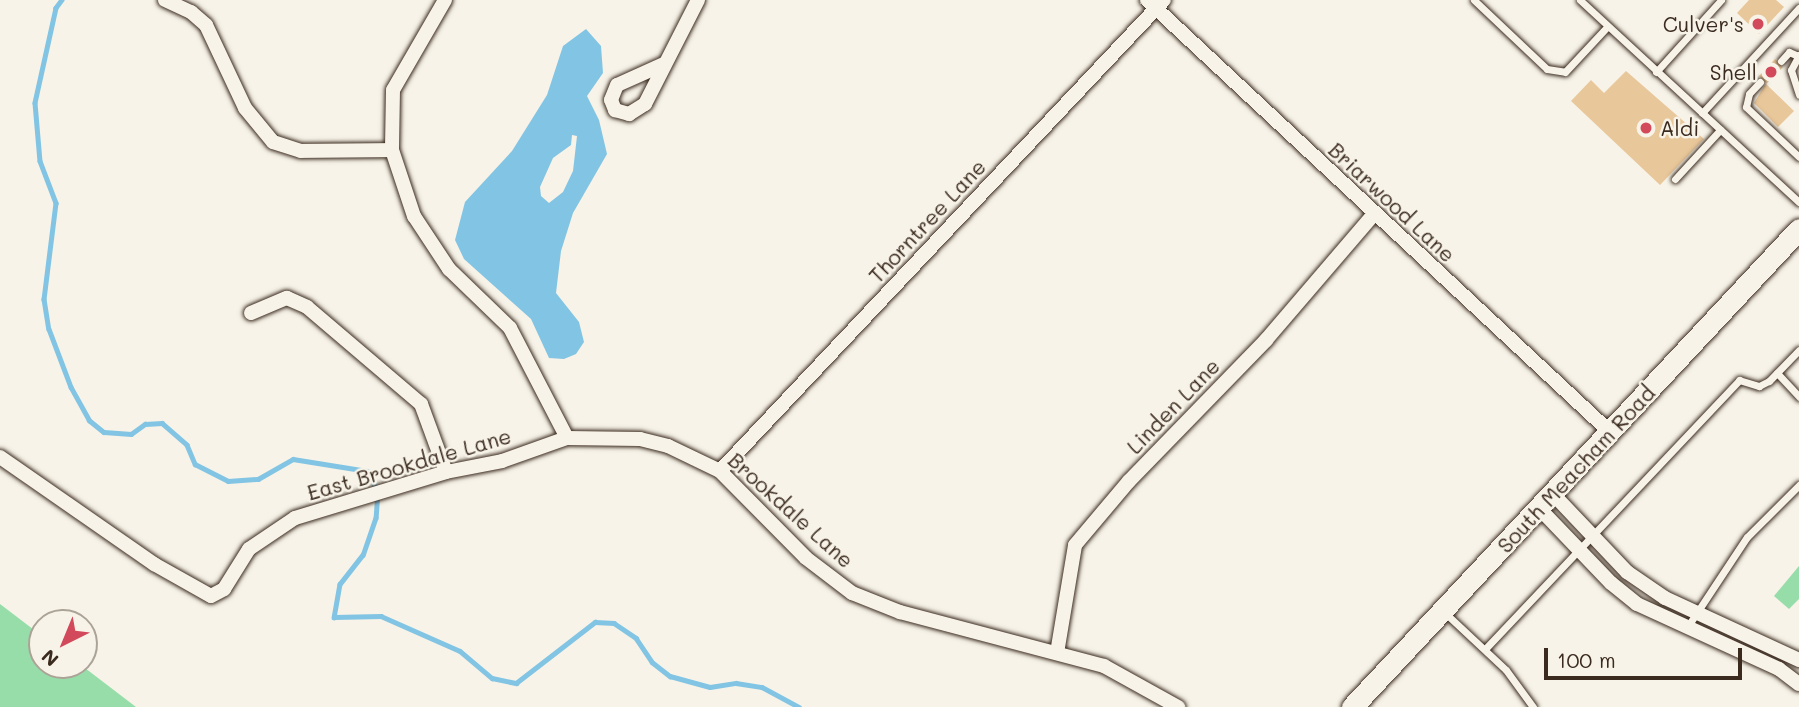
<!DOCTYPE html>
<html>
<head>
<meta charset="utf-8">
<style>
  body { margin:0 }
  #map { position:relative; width:1799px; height:707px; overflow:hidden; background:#f7f3e8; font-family:Mali,sans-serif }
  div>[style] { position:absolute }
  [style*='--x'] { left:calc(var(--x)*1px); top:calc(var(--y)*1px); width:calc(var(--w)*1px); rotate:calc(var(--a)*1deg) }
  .green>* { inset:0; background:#97ddaa }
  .water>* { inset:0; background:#82c4e3 }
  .stream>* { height:4.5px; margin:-2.25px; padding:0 2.25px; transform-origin:2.25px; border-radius:2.25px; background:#82c4e3 }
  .building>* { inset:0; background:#e8c79a }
  .roads { filter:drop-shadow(0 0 2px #3b2a1e) drop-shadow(0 0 2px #3b2a1e) }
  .lane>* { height:7px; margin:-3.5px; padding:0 3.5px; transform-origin:3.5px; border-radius:3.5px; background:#f7f3e8 }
  .street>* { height:14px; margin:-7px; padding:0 7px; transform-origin:7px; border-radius:7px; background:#f7f3e8 }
  .secondary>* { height:21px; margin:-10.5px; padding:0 10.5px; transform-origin:10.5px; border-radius:10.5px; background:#f7f3e8 }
  .dots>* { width:19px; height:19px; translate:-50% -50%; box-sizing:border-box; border:4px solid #f7f3e8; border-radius:50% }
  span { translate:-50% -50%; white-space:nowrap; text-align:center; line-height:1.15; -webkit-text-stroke:5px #f7f3e8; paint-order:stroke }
  .poi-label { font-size:21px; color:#3b2a1e }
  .right { translate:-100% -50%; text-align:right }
  .left { translate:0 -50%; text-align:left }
  .street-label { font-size:21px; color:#3b2a1e }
  .north { position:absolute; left:28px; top:609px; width:70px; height:70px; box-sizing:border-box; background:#f7f3e8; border:2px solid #aca397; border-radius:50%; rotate:223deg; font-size:19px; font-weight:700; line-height:28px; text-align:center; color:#3b2a1e }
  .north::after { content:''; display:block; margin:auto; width:24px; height:32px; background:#d1495b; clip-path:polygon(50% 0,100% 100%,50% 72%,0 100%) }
  .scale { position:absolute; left:1544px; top:648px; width:198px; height:32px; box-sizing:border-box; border:4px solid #3b2a1e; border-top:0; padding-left:9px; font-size:21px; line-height:24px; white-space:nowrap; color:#3b2a1e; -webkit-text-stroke:5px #f7f3e8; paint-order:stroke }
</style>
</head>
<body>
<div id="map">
  <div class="green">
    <i style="clip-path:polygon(1799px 566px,1799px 599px,1789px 609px,1774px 596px)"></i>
    <i style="clip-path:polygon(0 604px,42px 636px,42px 665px,81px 665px,136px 707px,0 707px)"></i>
  </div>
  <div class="water">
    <i style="clip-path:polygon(evenodd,586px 29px,601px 46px,603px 73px,587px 96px,599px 120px,607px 154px,573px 213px,561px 251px,556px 293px,579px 322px,584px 342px,576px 354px,564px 359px,549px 358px,531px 319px,464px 259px,455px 240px,465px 202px,512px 151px,547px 95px,563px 46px,586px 29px,572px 135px,577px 136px,573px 171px,563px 192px,549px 203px,541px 196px,540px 187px,553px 158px,571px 145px,572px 135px)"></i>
  </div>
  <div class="stream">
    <i style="--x:62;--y:0;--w:10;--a:127"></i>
    <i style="--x:56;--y:8;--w:97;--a:102.5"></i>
    <i style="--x:35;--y:103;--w:58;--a:85.1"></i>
    <i style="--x:40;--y:161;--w:45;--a:69.1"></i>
    <i style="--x:56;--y:203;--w:97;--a:97.1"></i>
    <i style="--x:44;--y:299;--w:30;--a:81"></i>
    <i style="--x:49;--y:329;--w:62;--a:69.2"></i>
    <i style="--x:71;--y:387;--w:38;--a:61"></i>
    <i style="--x:89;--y:420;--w:19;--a:39"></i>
    <i style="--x:104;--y:432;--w:27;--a:4"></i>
    <i style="--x:131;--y:434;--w:17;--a:-36"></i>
    <i style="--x:145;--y:424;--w:17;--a:-3"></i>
    <i style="--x:162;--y:423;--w:33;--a:41"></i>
    <i style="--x:187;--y:445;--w:21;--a:67"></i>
    <i style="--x:195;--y:464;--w:37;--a:27"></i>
    <i style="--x:228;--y:481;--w:30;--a:-4"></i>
    <i style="--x:258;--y:479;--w:40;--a:-29.7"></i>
    <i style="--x:293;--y:459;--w:75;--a:9.2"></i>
    <i style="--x:367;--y:471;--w:23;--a:61"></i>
    <i style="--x:378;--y:491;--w:27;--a:94"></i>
    <i style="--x:376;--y:518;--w:39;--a:109"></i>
    <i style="--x:363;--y:555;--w:37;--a:128"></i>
    <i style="--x:340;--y:584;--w:34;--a:100"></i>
    <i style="--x:334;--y:617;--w:47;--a:-1.2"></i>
    <i style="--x:381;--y:616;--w:86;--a:23.9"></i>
    <i style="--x:460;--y:651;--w:42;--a:40.2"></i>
    <i style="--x:492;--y:678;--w:25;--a:12"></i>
    <i style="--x:516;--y:683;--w:100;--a:-37.7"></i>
    <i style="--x:595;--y:622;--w:19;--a:3"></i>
    <i style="--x:614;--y:623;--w:27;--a:34"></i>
    <i style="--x:636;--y:638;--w:29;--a:56"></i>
    <i style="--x:652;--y:662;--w:23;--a:38"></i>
    <i style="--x:670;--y:676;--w:41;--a:15.4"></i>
    <i style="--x:710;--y:687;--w:26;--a:-9"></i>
    <i style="--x:736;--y:683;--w:26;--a:9"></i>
    <i style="--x:762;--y:687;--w:42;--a:28.4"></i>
  </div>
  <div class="building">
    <i style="clip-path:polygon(1749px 0,1776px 0,1784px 7px,1759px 34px,1737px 13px)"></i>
    <i style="clip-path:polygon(1775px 59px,1783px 67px,1766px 84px,1794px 111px,1778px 127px,1754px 103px,1766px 83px,1759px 76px)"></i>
    <i style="clip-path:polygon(1626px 71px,1704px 139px,1660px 185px,1571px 101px,1591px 80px,1604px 93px)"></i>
  </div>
  <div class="roads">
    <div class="lane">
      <i style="--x:1474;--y:0;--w:100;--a:43.4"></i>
      <i style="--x:1547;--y:69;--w:18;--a:9"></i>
      <i style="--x:1565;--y:72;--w:62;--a:-47"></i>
      <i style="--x:1580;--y:0;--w:298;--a:42.7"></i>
      <i style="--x:1799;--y:55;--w:17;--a:118"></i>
      <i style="--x:1791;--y:70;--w:26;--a:72"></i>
      <i style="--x:1781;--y:61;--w:12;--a:-48"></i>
      <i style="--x:1789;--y:52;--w:10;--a:24"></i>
      <i style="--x:1656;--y:72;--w:97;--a:-47.9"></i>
      <i style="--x:1760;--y:82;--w:16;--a:133"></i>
      <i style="--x:1749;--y:94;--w:13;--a:103"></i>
      <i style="--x:1746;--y:107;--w:73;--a:43.3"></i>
      <i style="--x:1702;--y:113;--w:143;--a:-47.3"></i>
      <i style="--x:1675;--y:179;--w:67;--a:-47.4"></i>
      <i style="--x:1777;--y:373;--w:33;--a:47"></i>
      <i style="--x:1443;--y:611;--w:86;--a:43.1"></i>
      <i style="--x:1506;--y:670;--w:46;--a:53.9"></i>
      <i style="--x:1686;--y:629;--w:110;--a:-56.5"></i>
      <i style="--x:1747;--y:537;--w:74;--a:-45"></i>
      <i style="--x:1486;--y:648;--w:369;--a:-46.6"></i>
      <i style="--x:1739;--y:380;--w:21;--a:17"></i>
      <i style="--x:1759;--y:386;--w:11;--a:-27"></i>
      <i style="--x:1769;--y:381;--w:43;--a:-45.9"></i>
    </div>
    <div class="street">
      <i style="--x:165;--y:0;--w:29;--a:25"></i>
      <i style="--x:191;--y:12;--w:20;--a:41"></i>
      <i style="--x:206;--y:25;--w:92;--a:64.8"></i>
      <i style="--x:245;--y:108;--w:44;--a:50.5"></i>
      <i style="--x:273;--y:142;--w:29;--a:18"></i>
      <i style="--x:301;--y:151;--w:91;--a:-0.6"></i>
      <i style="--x:445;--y:0;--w:104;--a:120"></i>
      <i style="--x:393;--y:90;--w:60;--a:91"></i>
      <i style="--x:392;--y:150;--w:70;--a:71.6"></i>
      <i style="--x:414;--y:216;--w:64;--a:56.6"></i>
      <i style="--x:449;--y:269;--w:85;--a:44"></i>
      <i style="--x:510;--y:328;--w:124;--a:62.6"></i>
      <i style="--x:1147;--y:0;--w:633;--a:43.02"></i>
      <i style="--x:664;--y:64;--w:51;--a:155.9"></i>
      <i style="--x:617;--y:85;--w:16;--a:112"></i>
      <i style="--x:611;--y:100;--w:11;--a:68"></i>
      <i style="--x:615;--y:110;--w:15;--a:16"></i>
      <i style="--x:629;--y:114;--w:19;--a:-32"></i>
      <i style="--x:645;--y:104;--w:117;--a:-63"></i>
      <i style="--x:251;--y:313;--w:39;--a:-23"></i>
      <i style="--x:287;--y:298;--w:22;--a:24"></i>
      <i style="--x:307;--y:307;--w:150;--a:40.4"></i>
      <i style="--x:421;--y:404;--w:72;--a:69.8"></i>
      <i style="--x:0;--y:457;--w:188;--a:34.8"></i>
      <i style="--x:154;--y:564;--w:65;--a:29.3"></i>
      <i style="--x:211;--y:596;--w:15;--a:-28"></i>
      <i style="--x:224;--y:589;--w:47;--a:-58"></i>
      <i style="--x:249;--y:549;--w:55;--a:-34"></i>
      <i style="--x:295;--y:518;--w:158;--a:-16.9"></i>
      <i style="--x:446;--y:472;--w:57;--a:-11.1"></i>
      <i style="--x:502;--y:461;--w:69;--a:-19.5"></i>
      <i style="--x:567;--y:438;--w:73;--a:0.8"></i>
      <i style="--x:640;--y:439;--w:29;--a:14"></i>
      <i style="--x:668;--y:446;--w:58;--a:25.7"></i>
      <i style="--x:720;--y:471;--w:122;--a:45.3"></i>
      <i style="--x:806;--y:558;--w:58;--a:37.3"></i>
      <i style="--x:852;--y:593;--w:52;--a:21.6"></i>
      <i style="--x:900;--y:612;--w:211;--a:14.8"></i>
      <i style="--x:1104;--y:666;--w:85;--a:29"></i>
      <i style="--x:720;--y:471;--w:647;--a:-46.69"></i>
      <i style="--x:1553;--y:494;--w:108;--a:46.5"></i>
      <i style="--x:1627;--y:572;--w:46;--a:34.4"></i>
      <i style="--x:1665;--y:598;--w:148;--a:24.8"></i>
      <i style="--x:1539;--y:508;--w:104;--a:46.2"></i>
      <i style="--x:1611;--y:583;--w:33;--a:39"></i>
      <i style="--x:1637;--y:604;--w:156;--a:24.6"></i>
      <i style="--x:1779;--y:669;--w:25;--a:37"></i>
      <i style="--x:1057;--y:653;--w:109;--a:-80.5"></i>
      <i style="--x:1075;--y:545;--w:84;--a:-49.8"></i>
      <i style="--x:1129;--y:481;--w:197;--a:-45.8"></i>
      <i style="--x:1266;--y:340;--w:165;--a:-49.4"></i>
    </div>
    <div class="secondary">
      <i style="--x:1352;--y:707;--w:654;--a:-46.92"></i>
    </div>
  </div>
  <div class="dots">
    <i style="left:1758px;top:24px;background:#d1495b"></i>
    <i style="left:1771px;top:72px;background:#d1495b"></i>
    <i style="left:1646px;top:128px;background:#d1495b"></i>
  </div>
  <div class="poi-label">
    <span class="right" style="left:1744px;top:24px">Culver's</span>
    <span class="right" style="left:1757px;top:72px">Shell</span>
    <span class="left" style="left:1660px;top:128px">Aldi</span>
  </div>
  <div class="street-label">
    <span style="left:1392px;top:202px;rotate:43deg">Briarwood Lane</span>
    <span style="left:927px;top:221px;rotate:-47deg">Thorntree Lane</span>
    <span style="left:1173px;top:406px;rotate:-46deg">Linden Lane</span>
    <span style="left:409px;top:464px;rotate:-16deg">East Brookdale Lane</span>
    <span style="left:1576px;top:469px;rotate:-47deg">South Meacham Road</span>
    <span style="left:791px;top:510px;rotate:42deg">Brookdale Lane</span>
  </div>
  <div class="north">N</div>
  <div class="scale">100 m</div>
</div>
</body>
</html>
